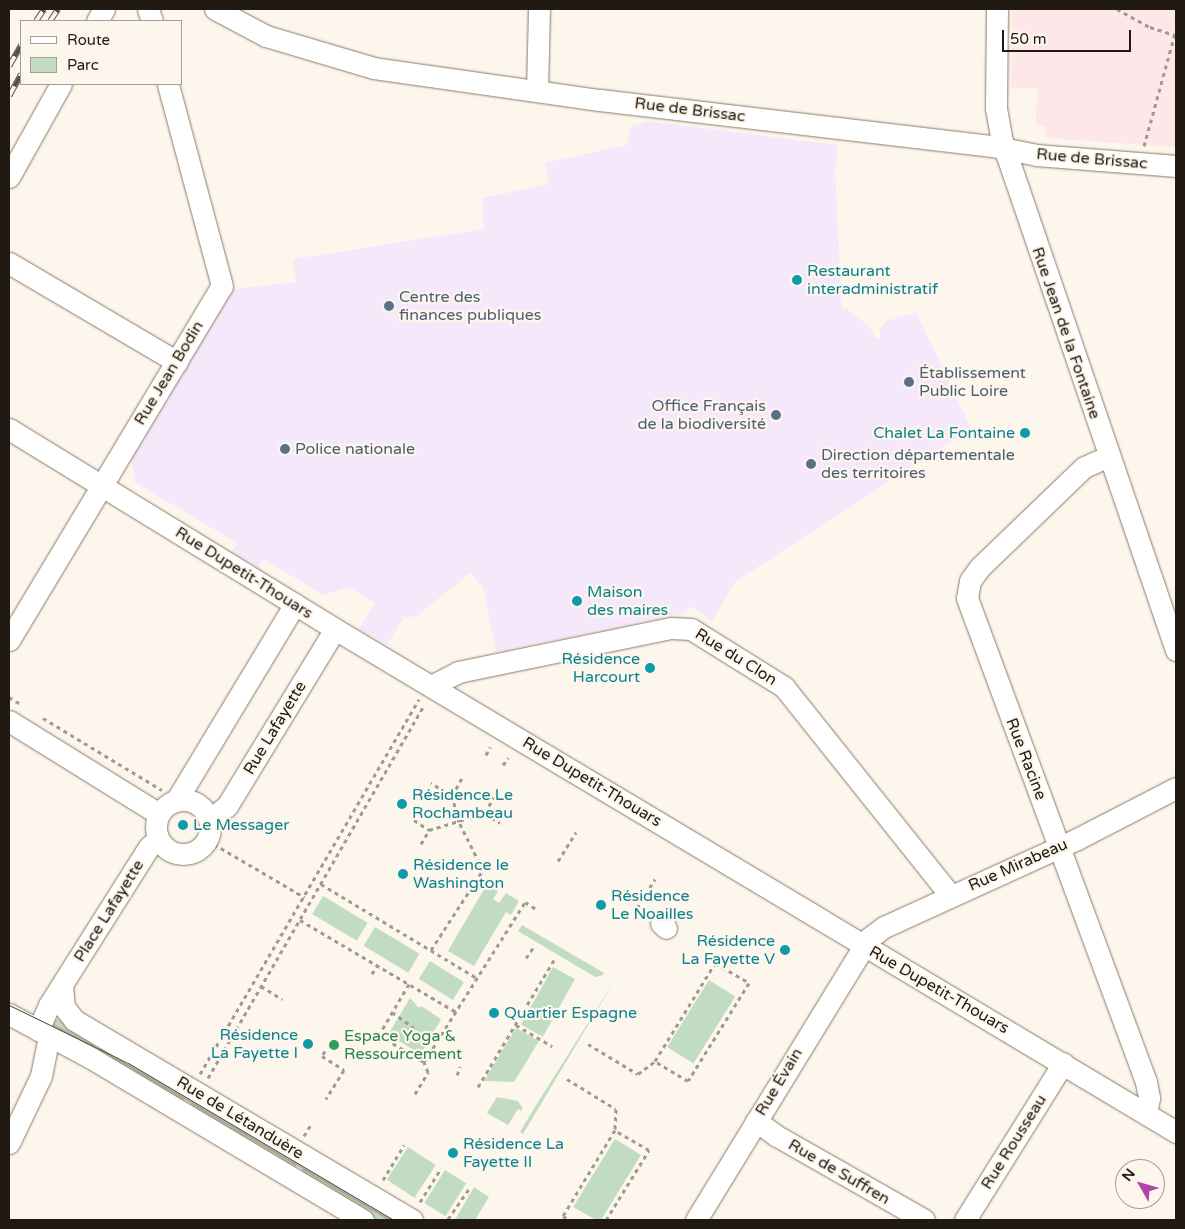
<!DOCTYPE html>
<html>
<head>
<meta charset="utf-8">
<style>
  body { margin:0 }
  #map { position:relative; width:1185px; height:1229px; overflow:hidden; background:#fdf6ed; font-family:"Varela Round",sans-serif }
  div>[style] { position:absolute }
  [style*='--x'] { left:calc(var(--x)*1px); top:calc(var(--y)*1px); width:calc(var(--w)*1px); rotate:calc(var(--a)*1deg) }
  .commercial>* { inset:0; background:#f6e8fb }
  .education>* { inset:0; background:#fde7e9 }
  .green>* { inset:0; background:#c1dcc0; transform-origin:0 0 }
  .path>* { height:3px; margin-top:-1.5px; transform-origin:0; background:repeating-linear-gradient(90deg,#a19a92 0 4px,transparent 0 8px) }
  .roads { filter:drop-shadow(0 0 1px #897964) drop-shadow(0 0 1px #897964) }
  .minor>* { height:21px; margin:-10.5px; padding:0 10.5px; transform-origin:10.5px; border-radius:10.5px; background:#fff }
  .minor>.ring { margin:-10.5px; padding:0; box-sizing:content-box; background:none; border:21px solid #fff; border-radius:50% }
  .tram>* { height:1px; margin:-0.5px; padding:0 0.5px; transform-origin:0.5px; border-radius:0.5px; background:#565048 }
  .rail>* { height:5.5px; margin-top:-2.75px; transform-origin:0; background:repeating-linear-gradient(90deg,#fdf6ed 0 11px,#565048 0 22px); box-sizing:border-box; border-block:1px solid #565048 }
  .dots>* { width:14px; height:14px; translate:-50% -50%; box-sizing:border-box; border:2px solid #fdf6ed; border-radius:50% }
  span { translate:-50% -50%; white-space:nowrap; text-align:center; line-height:1.15; -webkit-text-stroke:4.5px #fdf6ed; paint-order:stroke }
  .street-label { font-size:16px; color:#201a12 }
  .culture-label { font-size:16px; color:#0d838f }
  .left { translate:0 -50%; text-align:left }
  .right { translate:-100% -50%; text-align:right }
  .service-label { font-size:16px; color:#4e5e75 }
  .leisure-label { font-size:16px; color:#27864d }
  .frame { position:absolute; inset:0; border:10px solid #201a12; pointer-events:none }
  .legend { position:absolute; left:20px; top:20px; width:162px; height:65px; box-sizing:border-box; background:#fdf6ed; border:1px solid #a59e95; margin:0; padding:6px 9px; list-style:none; font-size:15px; color:#201a12 }
  .legend li { display:flex; align-items:center; gap:10px; height:25px }
  .legend b { width:25px; border:1px solid #a59e95 }
  .north { position:absolute; left:1115px; top:1159px; width:50px; height:50px; box-sizing:border-box; background:#fdf6ed; border:1px solid #a59e95; border-radius:50%; rotate:308deg; font-size:14px; font-weight:700; line-height:20px; text-align:center; color:#201a12 }
  .north::after { content:''; display:block; margin:auto; width:18px; height:22px; background:#b146a7; clip-path:polygon(50% 0,100% 100%,50% 72%,0 100%) }
  .scale { position:absolute; left:1002px; top:30px; width:129px; height:22px; box-sizing:border-box; border:2px solid #201a12; border-top:0; padding-left:6px; font-size:15px; line-height:18px; white-space:nowrap; color:#201a12; -webkit-text-stroke:4px #fdf6ed; paint-order:stroke }
</style>
</head>
<body>
<div id="map">
  <div class="commercial">
    <i style="clip-path:polygon(648px 121px,838px 145px,835px 169px,842px 310px,846px 308px,868px 325px,876px 338px,880px 338px,880px 329px,886px 321px,916px 312px,971px 428px,735px 582px,712px 621px,691px 606px,686px 613px,496px 652px,483px 587px,470px 573px,417px 616px,403px 618px,387px 645px,359px 629px,375px 603px,349px 587px,324px 595px,263px 559px,258px 567px,232px 552px,237px 543px,136px 483px,131px 460px,233px 289px,296px 282px,293px 259px,484px 229px,482px 198px,549px 184px,545px 163px,626px 145px,632px 126px)"></i>
  </div>
  <div class="education">
    <i style="clip-path:polygon(1012px 9px,1176px 9px,1176px 147px,1046px 138px,1046px 126px,1035px 125px,1038px 88px,1011px 88px)"></i>
  </div>
  <div class="green">
    <i style="clip-path:polygon(487px 884px,498px 891px,493px 899px,499px 903px,506px 893px,519px 901px,511px 915px,506px 912px,474px 966px,448px 951px)"></i>
    <i style="left:323px;top:896px;width:52px;height:21px;rotate:31deg"></i>
    <i style="clip-path:polygon(522px 925px,604px 973px,603px 975px,595px 977px,518px 931px)"></i>
    <i style="left:375px;top:927px;width:52px;height:22px;rotate:31deg"></i>
    <i style="left:430px;top:961px;width:40px;height:21px;rotate:32deg"></i>
    <i style="left:553px;top:967px;width:25px;height:66px;rotate:29deg"></i>
    <i style="clip-path:polygon(615px 980px,523px 1134px,520px 1132px,530px 1115px)"></i>
    <i style="left:709px;top:980px;width:31px;height:79px;rotate:32deg"></i>
    <i style="clip-path:polygon(410px 998px,419px 1008px,421px 1006px,441px 1019px,421px 1054px,388px 1035px)"></i>
    <i style="clip-path:polygon(62px 1018px,97px 1039px,90px 1051px,56px 1030px,52px 1021px)"></i>
    <i style="clip-path:polygon(516px 1028px,539px 1041px,514px 1082px,484px 1081px)"></i>
    <i style="left:104px;top:1043px;width:98px;height:14px;rotate:31deg"></i>
    <i style="left:195px;top:1097px;width:122px;height:14px;rotate:31deg"></i>
    <i style="clip-path:polygon(497px 1097px,518px 1101px,522px 1107px,522px 1111px,518px 1109px,508px 1125px,487px 1113px)"></i>
    <i style="clip-path:polygon(615px 1139px,641px 1155px,601px 1220px,596px 1220px,573px 1207px)"></i>
    <i style="left:408px;top:1147px;width:33px;height:39px;rotate:33deg"></i>
    <i style="clip-path:polygon(306px 1163px,402px 1220px,371px 1220px,299px 1175px)"></i>
    <i style="left:445px;top:1170px;width:25px;height:39px;rotate:32deg"></i>
    <i style="clip-path:polygon(474px 1187px,489px 1197px,475px 1220px,455px 1220px)"></i>
  </div>
  <div class="path">
    <i style="--x:1117;--y:9;--w:38;--a:29"></i>
    <i style="--x:1150;--y:27;--w:26;--a:18"></i>
    <i style="--x:1144;--y:146;--w:120;--a:-74.6"></i>
    <i style="--x:9;--y:697;--w:12;--a:31"></i>
    <i style="--x:43;--y:718;--w:139;--a:31.2"></i>
    <i style="--x:486;--y:755;--w:9;--a:-63"></i>
    <i style="--x:503;--y:765;--w:9;--a:-54"></i>
    <i style="--x:452;--y:796;--w:21;--a:-61"></i>
    <i style="--x:485;--y:813;--w:18;--a:34"></i>
    <i style="--x:414;--y:820;--w:18;--a:34"></i>
    <i style="--x:207;--y:840;--w:113;--a:30.4"></i>
    <i style="--x:421;--y:844;--w:16;--a:-60"></i>
    <i style="--x:429;--y:830;--w:59;--a:-16.9"></i>
    <i style="--x:485;--y:813;--w:18;--a:-61"></i>
    <i style="--x:558;--y:861;--w:34;--a:-58"></i>
    <i style="--x:321;--y:884;--w:182;--a:31.1"></i>
    <i style="--x:637;--y:908;--w:34;--a:-58"></i>
    <i style="--x:300;--y:920;--w:181;--a:30.5"></i>
    <i style="--x:431;--y:950;--w:95;--a:-57"></i>
    <i style="--x:483;--y:870;--w:54;--a:-116.6"></i>
    <i style="--x:459;--y:822;--w:27;--a:-105"></i>
    <i style="--x:452;--y:796;--w:25;--a:-148"></i>
    <i style="--x:526;--y:958;--w:12;--a:-55"></i>
    <i style="--x:372;--y:974;--w:10;--a:-61"></i>
    <i style="--x:409;--y:984;--w:59;--a:120.5"></i>
    <i style="--x:379;--y:1035;--w:52;--a:31"></i>
    <i style="--x:424;--y:1062;--w:189;--a:-57.7"></i>
    <i style="--x:525;--y:902;--w:13;--a:32"></i>
    <i style="--x:261;--y:986;--w:25;--a:32"></i>
    <i style="--x:392;--y:1012;--w:27;--a:36"></i>
    <i style="--x:516;--y:1025;--w:42;--a:30.3"></i>
    <i style="--x:588;--y:1044;--w:58;--a:31"></i>
    <i style="--x:638;--y:1074;--w:21;--a:-37"></i>
    <i style="--x:655;--y:1061;--w:115;--a:-58.5"></i>
    <i style="--x:715;--y:963;--w:39;--a:30"></i>
    <i style="--x:749;--y:983;--w:115;--a:121.9"></i>
    <i style="--x:688;--y:1081;--w:39;--a:-149"></i>
    <i style="--x:325;--y:1051;--w:6;--a:121"></i>
    <i style="--x:322;--y:1056;--w:26;--a:32"></i>
    <i style="--x:344;--y:1070;--w:34;--a:122"></i>
    <i style="--x:200;--y:1074;--w:434;--a:-59.7"></i>
    <i style="--x:457;--y:1075;--w:9;--a:-69"></i>
    <i style="--x:208;--y:1078;--w:430;--a:-59.9"></i>
    <i style="--x:567;--y:1079;--w:57;--a:31.5"></i>
    <i style="--x:616;--y:1109;--w:21;--a:93"></i>
    <i style="--x:615;--y:1130;--w:100;--a:121.2"></i>
    <i style="--x:563;--y:1216;--w:8;--a:30"></i>
    <i style="--x:478;--y:1087;--w:148;--a:-59.1"></i>
    <i style="--x:415;--y:1094;--w:26;--a:-59"></i>
    <i style="--x:428;--y:1072;--w:11;--a:-112"></i>
    <i style="--x:304;--y:1136;--w:12;--a:-59"></i>
    <i style="--x:383;--y:1180;--w:41;--a:-59"></i>
    <i style="--x:420;--y:1202;--w:40;--a:-58"></i>
    <i style="--x:448;--y:1219;--w:40;--a:-55.1"></i>
    <i style="--x:606;--y:1220;--w:82;--a:-58.4"></i>
    <i style="--x:649;--y:1150;--w:39;--a:-150"></i>
  </div>
  <div class="roads">
    <div class="minor">
      <i style="--x:148;--y:9;--w:13;--a:72"></i>
      <i style="--x:215;--y:9;--w:58;--a:27.9"></i>
      <i style="--x:266;--y:36;--w:113;--a:16.5"></i>
      <i style="--x:374;--y:68;--w:228;--a:8.1"></i>
      <i style="--x:600;--y:100;--w:395;--a:6.7"></i>
      <i style="--x:992;--y:146;--w:46;--a:11.3"></i>
      <i style="--x:1037;--y:155;--w:139;--a:4.5"></i>
      <i style="--x:997;--y:9;--w:99;--a:90.6"></i>
      <i style="--x:996;--y:108;--w:34;--a:80"></i>
      <i style="--x:1002;--y:141;--w:538;--a:71.13"></i>
      <i style="--x:97;--y:21;--w:14;--a:-60"></i>
      <i style="--x:537;--y:91;--w:82;--a:-88.6"></i>
      <i style="--x:9;--y:177;--w:107;--a:-60.8"></i>
      <i style="--x:9;--y:263;--w:195;--a:30.5"></i>
      <i style="--x:9;--y:429;--w:382;--a:31.5"></i>
      <i style="--x:335;--y:629;--w:980;--a:30.88"></i>
      <i style="--x:1109;--y:456;--w:27;--a:156"></i>
      <i style="--x:1084;--y:467;--w:144;--a:136.1"></i>
      <i style="--x:980;--y:567;--w:17;--a:126"></i>
      <i style="--x:970;--y:581;--w:17;--a:100"></i>
      <i style="--x:967;--y:598;--w:516;--a:69.7"></i>
      <i style="--x:1146;--y:1082;--w:16;--a:79"></i>
      <i style="--x:1149;--y:1098;--w:16;--a:101"></i>
      <i style="--x:9;--y:640;--w:413;--a:-59"></i>
      <i style="--x:222;--y:286;--w:209;--a:-105"></i>
      <i style="--x:431;--y:686;--w:30;--a:-27"></i>
      <i style="--x:458;--y:672;--w:217;--a:-11.7"></i>
      <i style="--x:671;--y:628;--w:20;--a:3"></i>
      <i style="--x:691;--y:629;--w:110;--a:31.9"></i>
      <i style="--x:784;--y:687;--w:266;--a:51.4"></i>
      <i style="--x:9;--y:721;--w:176;--a:31.8"></i>
      <i class="ring" style="left:156px;top:800px;width:33px;height:33px"></i>
      <i style="--x:176;--y:801;--w:230;--a:-58.9"></i>
      <i style="--x:209;--y:820;--w:23;--a:-38"></i>
      <i style="--x:227;--y:806;--w:207;--a:-58.6"></i>
      <i style="--x:661;--y:923;--w:7;--a:45"></i>
      <i style="--x:62;--y:986;--w:21;--a:85"></i>
      <i style="--x:64;--y:1007;--w:16;--a:52"></i>
      <i style="--x:74;--y:1020;--w:393;--a:30.6"></i>
      <i style="--x:9;--y:1014;--w:93;--a:28.2"></i>
      <i style="--x:91;--y:1058;--w:317;--a:30.8"></i>
      <i style="--x:38;--y:1030;--w:27;--a:-66"></i>
      <i style="--x:49;--y:1005;--w:187;--a:-57.7"></i>
      <i style="--x:149;--y:847;--w:12;--a:-42"></i>
      <i style="--x:756;--y:1121;--w:26;--a:36"></i>
      <i style="--x:777;--y:1136;--w:169;--a:29.7"></i>
      <i style="--x:9;--y:1143;--w:74;--a:-64.5"></i>
      <i style="--x:41;--y:1076;--w:41;--a:-78.7"></i>
      <i style="--x:696;--y:1220;--w:329;--a:-58.5"></i>
      <i style="--x:868;--y:939;--w:20;--a:-37"></i>
      <i style="--x:884;--y:927;--w:212;--a:-24.5"></i>
      <i style="--x:1077;--y:839;--w:111;--a:-27.3"></i>
      <i style="--x:965;--y:1220;--w:185;--a:-58"></i>
    </div>
  </div>
  <div class="tram">
    <i style="--x:9;--y:1005;--w:132;--a:26"></i>
    <i style="--x:128;--y:1063;--w:308;--a:30.6"></i>
  </div>
  <div class="rail">
    <i style="--x:36;--y:21;--w:14;--a:-56"></i>
    <i style="--x:50;--y:21;--w:14;--a:-56"></i>
    <i style="--x:9;--y:66;--w:24;--a:-60"></i>
    <i style="--x:9;--y:96;--w:25;--a:-61"></i>
  </div>
  <div class="dots">
    <i style="left:797px;top:280px;background:#0f9aa8"></i>
    <i style="left:389px;top:306px;background:#5c6f8a"></i>
    <i style="left:909px;top:382px;background:#5c6f8a"></i>
    <i style="left:776px;top:415px;background:#5c6f8a"></i>
    <i style="left:1025px;top:433px;background:#0f9aa8"></i>
    <i style="left:285px;top:449px;background:#5c6f8a"></i>
    <i style="left:811px;top:464px;background:#5c6f8a"></i>
    <i style="left:577px;top:601px;background:#0f9aa8"></i>
    <i style="left:650px;top:668px;background:#0f9aa8"></i>
    <i style="left:402px;top:804px;background:#0f9aa8"></i>
    <i style="left:183px;top:825px;background:#0f9aa8"></i>
    <i style="left:403px;top:874px;background:#0f9aa8"></i>
    <i style="left:601px;top:905px;background:#0f9aa8"></i>
    <i style="left:785px;top:950px;background:#0f9aa8"></i>
    <i style="left:494px;top:1013px;background:#0f9aa8"></i>
    <i style="left:308px;top:1044px;background:#0f9aa8"></i>
    <i style="left:334px;top:1045px;background:#2e9e5b"></i>
    <i style="left:453px;top:1153px;background:#0f9aa8"></i>
  </div>
  <div class="street-label">
    <span style="left:690px;top:110px;rotate:7deg">Rue de Brissac</span>
    <span style="left:1092px;top:159px;rotate:5deg">Rue de Brissac</span>
    <span style="left:1066px;top:333px;rotate:71deg">Rue Jean de la Fontaine</span>
    <span style="left:169px;top:373px;rotate:-59deg">Rue Jean Bodin</span>
    <span style="left:244px;top:573px;rotate:32deg">Rue Dupetit-Thouars</span>
    <span style="left:736px;top:657px;rotate:32deg">Rue du Clon</span>
    <span style="left:275px;top:728px;rotate:-59deg">Rue Lafayette</span>
    <span style="left:1026px;top:759px;rotate:69deg">Rue Racine</span>
    <span style="left:592px;top:782px;rotate:31deg">Rue Dupetit-Thouars</span>
    <span style="left:1018px;top:865px;rotate:-24deg">Rue Mirabeau</span>
    <span style="left:109px;top:911px;rotate:-58deg">Place Lafayette</span>
    <span style="left:939px;top:990px;rotate:30deg">Rue Dupetit-Thouars</span>
    <span style="left:779px;top:1082px;rotate:-59deg">Rue Évain</span>
    <span style="left:240px;top:1118px;rotate:31deg">Rue de Létanduère</span>
    <span style="left:1014px;top:1142px;rotate:-58deg">Rue Rousseau</span>
    <span style="left:839px;top:1172px;rotate:30deg">Rue de Suffren</span>
  </div>
  <div class="culture-label">
    <span class="left" style="left:807px;top:280px">Restaurant<br>interadministratif</span>
    <span class="right" style="left:1015px;top:433px">Chalet La Fontaine</span>
    <span class="left" style="left:587px;top:601px">Maison<br>des maires</span>
    <span class="right" style="left:640px;top:668px">Résidence<br>Harcourt</span>
    <span class="left" style="left:412px;top:804px">Résidence Le<br>Rochambeau</span>
    <span class="left" style="left:193px;top:825px">Le Messager</span>
    <span class="left" style="left:413px;top:874px">Résidence le<br>Washington</span>
    <span class="left" style="left:611px;top:905px">Résidence<br>Le Noailles</span>
    <span class="right" style="left:775px;top:950px">Résidence<br>La Fayette V</span>
    <span class="left" style="left:504px;top:1013px">Quartier Espagne</span>
    <span class="right" style="left:298px;top:1044px">Résidence<br>La Fayette I</span>
    <span class="left" style="left:463px;top:1153px">Résidence La<br>Fayette II</span>
  </div>
  <div class="service-label">
    <span class="left" style="left:399px;top:306px">Centre des<br>finances publiques</span>
    <span class="left" style="left:919px;top:382px">Établissement<br>Public Loire</span>
    <span class="right" style="left:766px;top:415px">Office Français<br>de la biodiversité</span>
    <span class="left" style="left:295px;top:449px">Police nationale</span>
    <span class="left" style="left:821px;top:464px">Direction départementale<br>des territoires</span>
  </div>
  <div class="leisure-label">
    <span class="left" style="left:344px;top:1045px">Espace Yoga &amp;<br>Ressourcement</span>
  </div>
  <div class="frame"></div>
  <ul class="legend">
  <li><b style="height:6px;background:#fff"></b>Route</li>
  <li><b style="height:14px;background:#c1dcc0"></b>Parc</li>
  </ul>
  <div class="north">N</div>
  <div class="scale">50 m</div>
</div>
</body>
</html>
